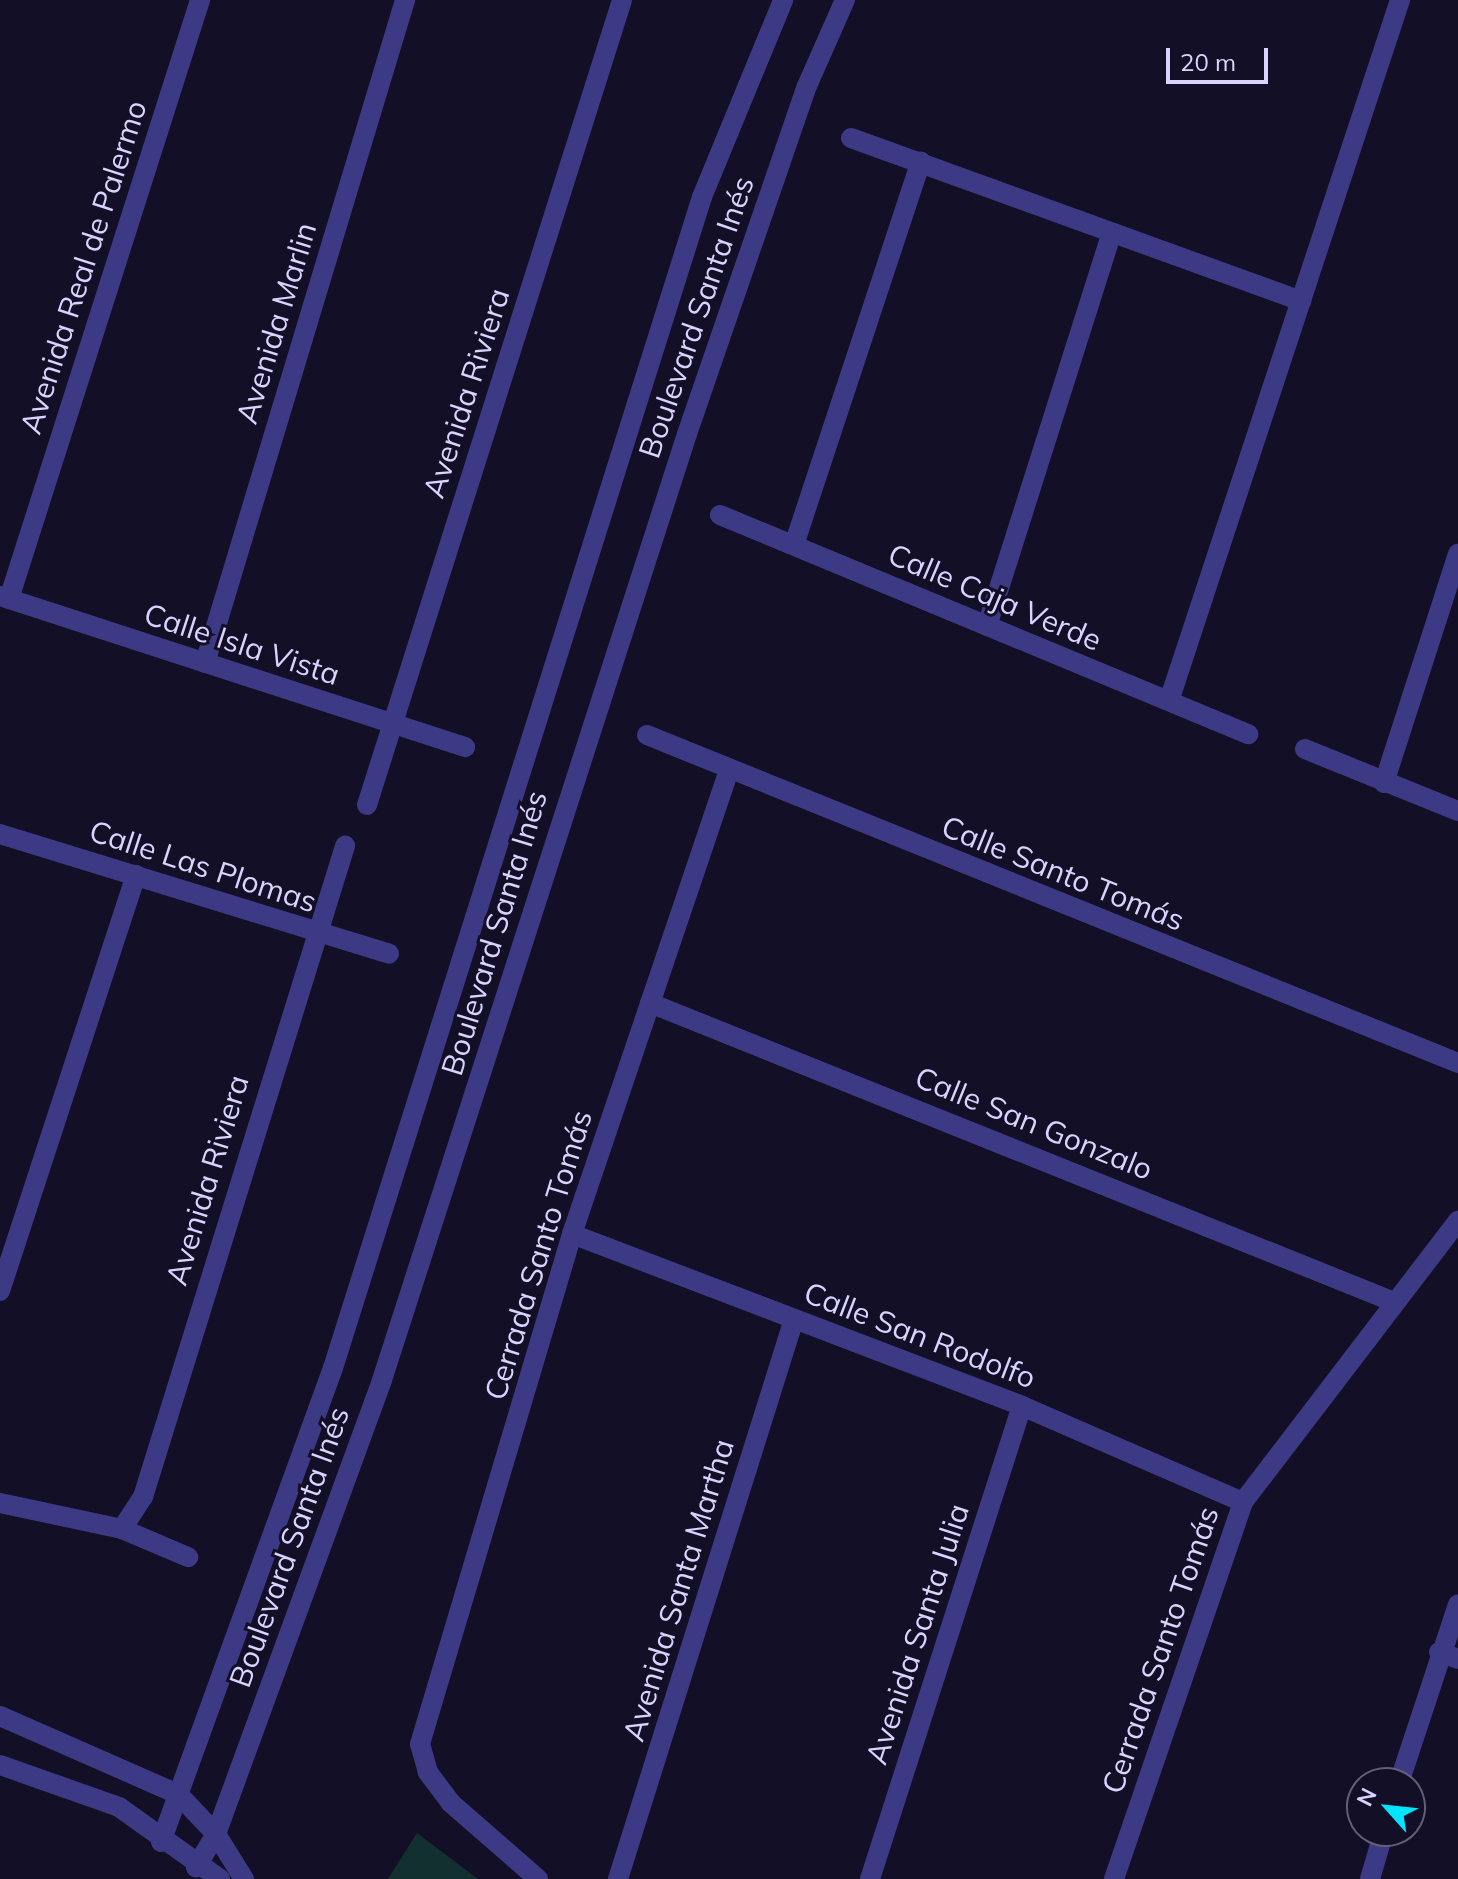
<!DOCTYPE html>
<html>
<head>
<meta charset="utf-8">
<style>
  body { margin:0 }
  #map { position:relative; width:1458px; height:1879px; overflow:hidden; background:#130f26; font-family:Mulish,sans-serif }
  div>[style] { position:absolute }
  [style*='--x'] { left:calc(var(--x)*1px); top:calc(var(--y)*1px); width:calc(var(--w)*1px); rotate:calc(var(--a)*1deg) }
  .green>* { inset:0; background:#12302f }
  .minor>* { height:20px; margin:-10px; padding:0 10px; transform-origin:10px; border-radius:10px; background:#3d3a85 }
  span { translate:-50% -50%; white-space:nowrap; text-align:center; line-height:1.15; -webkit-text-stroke:6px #130f26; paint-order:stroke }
  .street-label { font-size:30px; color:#d9d4ff }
  .north { position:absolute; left:1346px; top:1767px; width:80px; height:80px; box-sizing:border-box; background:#130f26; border:2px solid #625e7d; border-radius:50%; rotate:297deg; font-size:22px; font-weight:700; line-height:32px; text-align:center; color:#d9d4ff }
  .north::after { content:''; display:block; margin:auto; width:28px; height:36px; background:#00e5ff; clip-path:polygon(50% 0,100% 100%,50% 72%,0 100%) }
  .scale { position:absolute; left:1166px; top:48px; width:102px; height:36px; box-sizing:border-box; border:4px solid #d9d4ff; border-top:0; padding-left:10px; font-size:24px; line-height:28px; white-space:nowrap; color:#d9d4ff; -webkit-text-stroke:6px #130f26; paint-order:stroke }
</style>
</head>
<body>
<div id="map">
  <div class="green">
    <i style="clip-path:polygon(417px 1833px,478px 1879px,388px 1879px)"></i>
  </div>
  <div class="minor">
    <i style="--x:851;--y:138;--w:479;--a:19.9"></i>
    <i style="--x:720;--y:515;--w:572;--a:22.53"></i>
    <i style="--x:794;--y:545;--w:404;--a:-71.7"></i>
    <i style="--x:0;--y:596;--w:489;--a:18"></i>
    <i style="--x:9;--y:599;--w:629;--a:-72.31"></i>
    <i style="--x:987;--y:626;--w:409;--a:-72.4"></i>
    <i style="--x:205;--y:663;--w:693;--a:-73.21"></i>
    <i style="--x:1169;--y:701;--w:738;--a:-71.76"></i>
    <i style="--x:647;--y:735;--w:875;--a:22.02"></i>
    <i style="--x:1305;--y:749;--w:165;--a:22.1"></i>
    <i style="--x:1384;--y:783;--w:241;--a:-72.1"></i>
    <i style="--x:367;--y:805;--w:844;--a:-72.42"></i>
    <i style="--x:0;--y:834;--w:407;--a:17.1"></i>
    <i style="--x:650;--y:1003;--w:802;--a:21.89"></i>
    <i style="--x:572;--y:1234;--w:482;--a:20.9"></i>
    <i style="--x:1022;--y:1406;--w:241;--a:23.5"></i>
    <i style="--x:0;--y:1291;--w:438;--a:-71.9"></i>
    <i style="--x:0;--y:1503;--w:125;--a:12"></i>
    <i style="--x:122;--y:1529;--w:72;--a:23"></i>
    <i style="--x:122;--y:1529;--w:38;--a:-57"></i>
    <i style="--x:143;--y:1497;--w:682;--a:-72.76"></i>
    <i style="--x:1439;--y:1652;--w:20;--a:20"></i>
    <i style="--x:0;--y:1716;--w:194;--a:23.7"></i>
    <i style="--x:178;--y:1794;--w:55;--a:46.5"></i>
    <i style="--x:216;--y:1834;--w:39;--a:121"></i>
    <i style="--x:0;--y:1765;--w:126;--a:19.4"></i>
    <i style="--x:119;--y:1807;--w:124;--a:35.5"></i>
    <i style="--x:1399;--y:1783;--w:188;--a:-71.7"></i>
    <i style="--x:161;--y:1842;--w:504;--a:-70.06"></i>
    <i style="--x:333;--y:1368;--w:1228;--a:-72.51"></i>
    <i style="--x:702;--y:197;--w:213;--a:-67.6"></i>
    <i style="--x:244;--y:1879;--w:53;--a:-121.9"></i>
    <i style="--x:216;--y:1834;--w:483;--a:-69.9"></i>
    <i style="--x:382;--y:1380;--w:994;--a:-72.13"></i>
    <i style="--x:687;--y:434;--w:368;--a:-71"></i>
    <i style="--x:807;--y:86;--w:94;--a:-66.2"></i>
    <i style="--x:538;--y:1879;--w:116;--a:-138.9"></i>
    <i style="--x:451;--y:1803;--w:39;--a:-127"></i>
    <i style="--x:428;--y:1772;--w:29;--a:-106"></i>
    <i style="--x:420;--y:1744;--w:532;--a:-73.4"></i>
    <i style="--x:572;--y:1234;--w:488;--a:-71.3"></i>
    <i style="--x:618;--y:1879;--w:587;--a:-72.55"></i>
    <i style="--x:870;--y:1879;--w:497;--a:-72.2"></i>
    <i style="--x:1114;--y:1879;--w:398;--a:-71.1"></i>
    <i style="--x:1243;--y:1502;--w:354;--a:-52.6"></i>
    <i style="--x:1370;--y:1879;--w:50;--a:-73.7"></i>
  </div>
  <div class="street-label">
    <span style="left:83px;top:267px;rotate:-72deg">Avenida Real de Palermo</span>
    <span style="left:696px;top:317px;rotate:-71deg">Boulevard Santa Inés</span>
    <span style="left:276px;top:323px;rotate:-73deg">Avenida Marlin</span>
    <span style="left:466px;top:393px;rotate:-72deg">Avenida Riviera</span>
    <span style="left:995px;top:597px;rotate:23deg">Calle Caja Verde</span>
    <span style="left:242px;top:644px;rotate:18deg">Calle Isla Vista</span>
    <span style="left:203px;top:866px;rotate:18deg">Calle Las Plomas</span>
    <span style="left:1063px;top:873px;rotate:22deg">Calle Santo Tomás</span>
    <span style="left:494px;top:933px;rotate:-73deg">Boulevard Santa Inés</span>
    <span style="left:1034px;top:1123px;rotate:22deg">Calle San Gonzalo</span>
    <span style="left:207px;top:1180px;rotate:-73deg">Avenida Riviera</span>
    <span style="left:538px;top:1255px;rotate:-73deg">Cerrada Santo Tomás</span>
    <span style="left:920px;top:1335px;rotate:21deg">Calle San Rodolfo</span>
    <span style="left:289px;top:1547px;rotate:-70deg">Boulevard Santa Inés</span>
    <span style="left:678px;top:1590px;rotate:-73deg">Avenida Santa Martha</span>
    <span style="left:917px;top:1634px;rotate:-72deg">Avenida Santa Julia</span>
    <span style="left:1160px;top:1650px;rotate:-71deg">Cerrada Santo Tomás</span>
  </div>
  <div class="north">N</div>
  <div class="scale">20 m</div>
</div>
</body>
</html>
